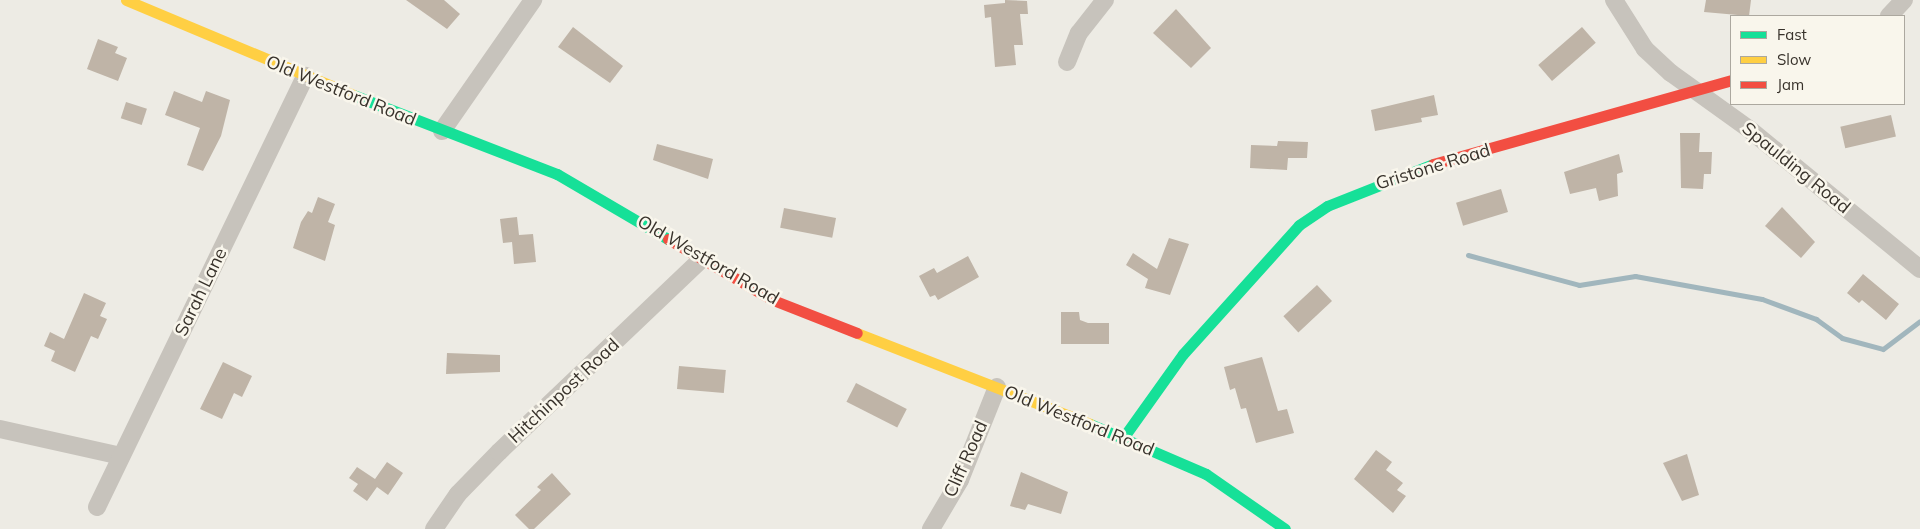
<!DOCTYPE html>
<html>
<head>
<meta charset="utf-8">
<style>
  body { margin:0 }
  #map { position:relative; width:1920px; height:529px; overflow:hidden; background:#edebe4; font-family:Mulish,sans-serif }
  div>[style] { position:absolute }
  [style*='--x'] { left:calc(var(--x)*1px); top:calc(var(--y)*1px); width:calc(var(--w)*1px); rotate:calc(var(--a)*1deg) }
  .stream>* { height:5px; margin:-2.5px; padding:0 2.5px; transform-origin:2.5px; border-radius:2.5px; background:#a1b6bd }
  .building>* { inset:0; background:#bfb4a7; transform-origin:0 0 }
  .street>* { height:18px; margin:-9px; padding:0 9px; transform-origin:9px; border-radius:9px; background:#c7c3bc }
  .fast>* { height:11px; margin:-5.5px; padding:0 5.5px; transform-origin:5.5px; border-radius:5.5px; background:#16e098 }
  .slow>* { height:11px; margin:-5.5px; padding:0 5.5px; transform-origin:5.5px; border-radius:5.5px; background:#ffcf43 }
  .jam>* { height:11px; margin:-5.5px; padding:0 5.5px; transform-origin:5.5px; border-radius:5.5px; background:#f24e42 }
  span { translate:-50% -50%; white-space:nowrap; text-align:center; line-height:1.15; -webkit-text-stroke:5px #f9f6ec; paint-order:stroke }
  .street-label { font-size:18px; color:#38322b }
  .legend { position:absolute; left:1730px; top:15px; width:175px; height:90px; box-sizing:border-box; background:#f9f6ec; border:1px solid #aca89f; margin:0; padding:6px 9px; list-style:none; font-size:15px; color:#38322b }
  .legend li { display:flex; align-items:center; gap:10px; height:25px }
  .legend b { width:25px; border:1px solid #aca89f }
</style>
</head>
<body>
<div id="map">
  <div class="stream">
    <i style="--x:1468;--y:255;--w:115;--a:15.1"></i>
    <i style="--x:1579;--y:285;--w:57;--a:-9.1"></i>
    <i style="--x:1635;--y:276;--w:129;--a:10.3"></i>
    <i style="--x:1762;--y:299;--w:58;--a:20.3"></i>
    <i style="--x:1816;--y:319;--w:32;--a:36"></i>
    <i style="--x:1842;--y:338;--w:42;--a:15"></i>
    <i style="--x:1883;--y:349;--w:46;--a:-37.1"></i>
  </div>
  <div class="building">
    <i style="clip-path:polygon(406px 0,444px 0,460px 14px,447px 29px)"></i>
    <i style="clip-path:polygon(1005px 0,1027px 1px,1028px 14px,1020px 14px,1023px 45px,1014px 45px,1016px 65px,995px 67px,991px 17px,985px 18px,984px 5px,1005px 3px)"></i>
    <i style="clip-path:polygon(1706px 0,1751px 0,1749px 16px,1704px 12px)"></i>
    <i style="clip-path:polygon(1176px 9px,1211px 48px,1191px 68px,1153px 33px)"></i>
    <i style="clip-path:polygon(573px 27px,623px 66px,610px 83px,558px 47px)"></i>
    <i style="left:1582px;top:27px;width:21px;height:58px;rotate:49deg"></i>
    <i style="clip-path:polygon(98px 39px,118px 47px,115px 53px,127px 58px,118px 81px,87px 69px)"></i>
    <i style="clip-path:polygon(174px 91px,202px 102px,206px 91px,230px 100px,221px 136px,203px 171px,187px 165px,200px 128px,165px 115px)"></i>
    <i style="clip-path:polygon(1434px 95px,1438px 115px,1421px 118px,1422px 122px,1375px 131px,1371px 110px)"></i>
    <i style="left:126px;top:102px;width:22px;height:17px;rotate:18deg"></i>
    <i style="left:1891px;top:115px;width:22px;height:52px;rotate:77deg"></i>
    <i style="clip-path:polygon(1680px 133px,1700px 133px,1699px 152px,1712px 152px,1711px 174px,1704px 174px,1703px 189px,1681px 188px)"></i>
    <i style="clip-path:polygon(1278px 141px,1308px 142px,1307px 158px,1288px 158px,1287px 170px,1250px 168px,1251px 145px,1277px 146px)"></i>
    <i style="clip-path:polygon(657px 144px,713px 159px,708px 179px,653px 160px)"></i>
    <i style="clip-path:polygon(1619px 154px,1623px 172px,1617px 174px,1618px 196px,1599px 201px,1596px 188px,1570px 194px,1564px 172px)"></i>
    <i style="left:1501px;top:189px;width:24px;height:47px;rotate:73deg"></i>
    <i style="clip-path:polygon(318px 197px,335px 204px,328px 222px,335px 225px,325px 261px,293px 248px,301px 222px,308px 211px,312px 213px)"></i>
    <i style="clip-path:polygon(1782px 207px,1815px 242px,1801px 258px,1765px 226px)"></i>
    <i style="left:784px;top:208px;width:53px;height:20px;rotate:11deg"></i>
    <i style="clip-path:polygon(517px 217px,519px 235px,533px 234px,536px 262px,514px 264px,512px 242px,503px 243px,500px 219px)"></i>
    <i style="clip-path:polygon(1169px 238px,1189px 244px,1170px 295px,1145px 288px,1148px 279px,1126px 265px,1133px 253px,1157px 269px)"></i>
    <i style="clip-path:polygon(968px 256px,979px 277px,938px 300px,935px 295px,930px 297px,919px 276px,934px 268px,937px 273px)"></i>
    <i style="clip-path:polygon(1863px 274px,1899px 304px,1886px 320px,1862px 300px,1859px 303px,1847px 293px)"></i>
    <i style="left:1317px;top:285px;width:22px;height:46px;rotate:47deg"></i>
    <i style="clip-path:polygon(84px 293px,106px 303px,100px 316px,107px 319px,98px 339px,91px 336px,75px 372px,51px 361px,55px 351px,44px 346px,50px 332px,64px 339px)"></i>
    <i style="clip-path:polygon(1061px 312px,1079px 312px,1080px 320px,1088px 323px,1109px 323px,1109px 344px,1061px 344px)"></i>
    <i style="clip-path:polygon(447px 353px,500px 355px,500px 372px,446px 374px)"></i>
    <i style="clip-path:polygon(1262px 357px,1278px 411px,1287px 409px,1294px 433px,1256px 443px,1246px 408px,1241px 409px,1235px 388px,1230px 390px,1224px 367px)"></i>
    <i style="clip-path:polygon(223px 362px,252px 376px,242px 397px,234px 393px,222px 419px,200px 409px)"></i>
    <i style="left:679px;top:366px;width:47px;height:23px;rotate:5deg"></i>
    <i style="left:856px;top:383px;width:57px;height:21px;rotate:27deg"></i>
    <i style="clip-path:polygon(1376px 450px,1392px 462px,1386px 470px,1403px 483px,1397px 490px,1406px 496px,1393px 513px,1354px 479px)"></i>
    <i style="clip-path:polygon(1687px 454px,1699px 495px,1682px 501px,1663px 463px)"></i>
    <i style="clip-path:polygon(387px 462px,403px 473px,388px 495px,377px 487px,367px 501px,353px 491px,358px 484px,349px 478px,357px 467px,375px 479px)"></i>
    <i style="clip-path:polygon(1021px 472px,1068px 492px,1061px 514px,1028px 504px,1025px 510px,1010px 506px)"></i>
    <i style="clip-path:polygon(552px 473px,571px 494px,534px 529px,529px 529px,515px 515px,541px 490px,537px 487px)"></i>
  </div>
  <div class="street">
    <i style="--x:1614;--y:0;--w:58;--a:57.7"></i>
    <i style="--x:1645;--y:49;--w:35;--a:43"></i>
    <i style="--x:1671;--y:73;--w:96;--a:35.7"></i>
    <i style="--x:1749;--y:129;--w:221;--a:39.3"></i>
    <i style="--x:1889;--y:16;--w:22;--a:-47"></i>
    <i style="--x:1067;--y:62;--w:31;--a:-68"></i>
    <i style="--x:1079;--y:33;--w:42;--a:-51.8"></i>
    <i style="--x:442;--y:131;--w:160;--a:-55.2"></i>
    <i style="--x:0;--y:429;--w:124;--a:12.6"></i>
    <i style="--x:97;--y:507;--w:479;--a:-64.2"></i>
    <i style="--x:434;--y:529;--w:42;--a:-55.6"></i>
    <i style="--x:458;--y:494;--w:59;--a:-45.7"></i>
    <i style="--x:499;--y:452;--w:280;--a:-43.6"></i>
    <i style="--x:931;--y:529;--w:57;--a:-59.4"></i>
    <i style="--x:960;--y:480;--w:100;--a:-68.3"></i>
  </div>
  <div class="fast">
    <i style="--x:353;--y:95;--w:219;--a:21.2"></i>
    <i style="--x:557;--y:174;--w:129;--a:30.4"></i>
    <i style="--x:1090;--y:424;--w:126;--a:23.3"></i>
    <i style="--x:1206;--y:474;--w:96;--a:34.8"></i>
    <i style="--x:1123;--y:438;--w:103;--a:-54.5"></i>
    <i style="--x:1183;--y:354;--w:173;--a:-48"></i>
    <i style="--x:1299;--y:225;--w:34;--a:-34"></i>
    <i style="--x:1327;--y:206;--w:114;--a:-21.6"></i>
  </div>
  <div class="slow">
    <i style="--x:126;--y:0;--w:246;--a:22.7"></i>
    <i style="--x:857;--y:333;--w:250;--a:21.3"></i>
  </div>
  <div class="jam">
    <i style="--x:1433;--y:164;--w:310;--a:-15.7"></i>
    <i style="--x:668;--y:239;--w:121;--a:30.2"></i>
    <i style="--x:773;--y:300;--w:90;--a:21.4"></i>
  </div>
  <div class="street-label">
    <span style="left:341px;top:91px;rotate:22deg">Old Westford Road</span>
    <span style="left:1433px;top:167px;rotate:-17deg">Gristone Road</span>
    <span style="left:1796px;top:168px;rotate:39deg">Spaulding Road</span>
    <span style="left:708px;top:260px;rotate:30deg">Old Westford Road</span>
    <span style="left:201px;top:292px;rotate:-64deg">Sarah Lane</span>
    <span style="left:564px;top:391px;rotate:-43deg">Hitchinpost Road</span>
    <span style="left:1079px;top:421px;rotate:22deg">Old Westford Road</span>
    <span style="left:966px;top:459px;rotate:-66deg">Cliff Road</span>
  </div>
  <ul class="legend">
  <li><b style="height:6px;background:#16e098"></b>Fast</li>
  <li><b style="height:6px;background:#ffcf43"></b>Slow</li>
  <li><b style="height:6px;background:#f24e42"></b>Jam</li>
  </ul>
</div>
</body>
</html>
